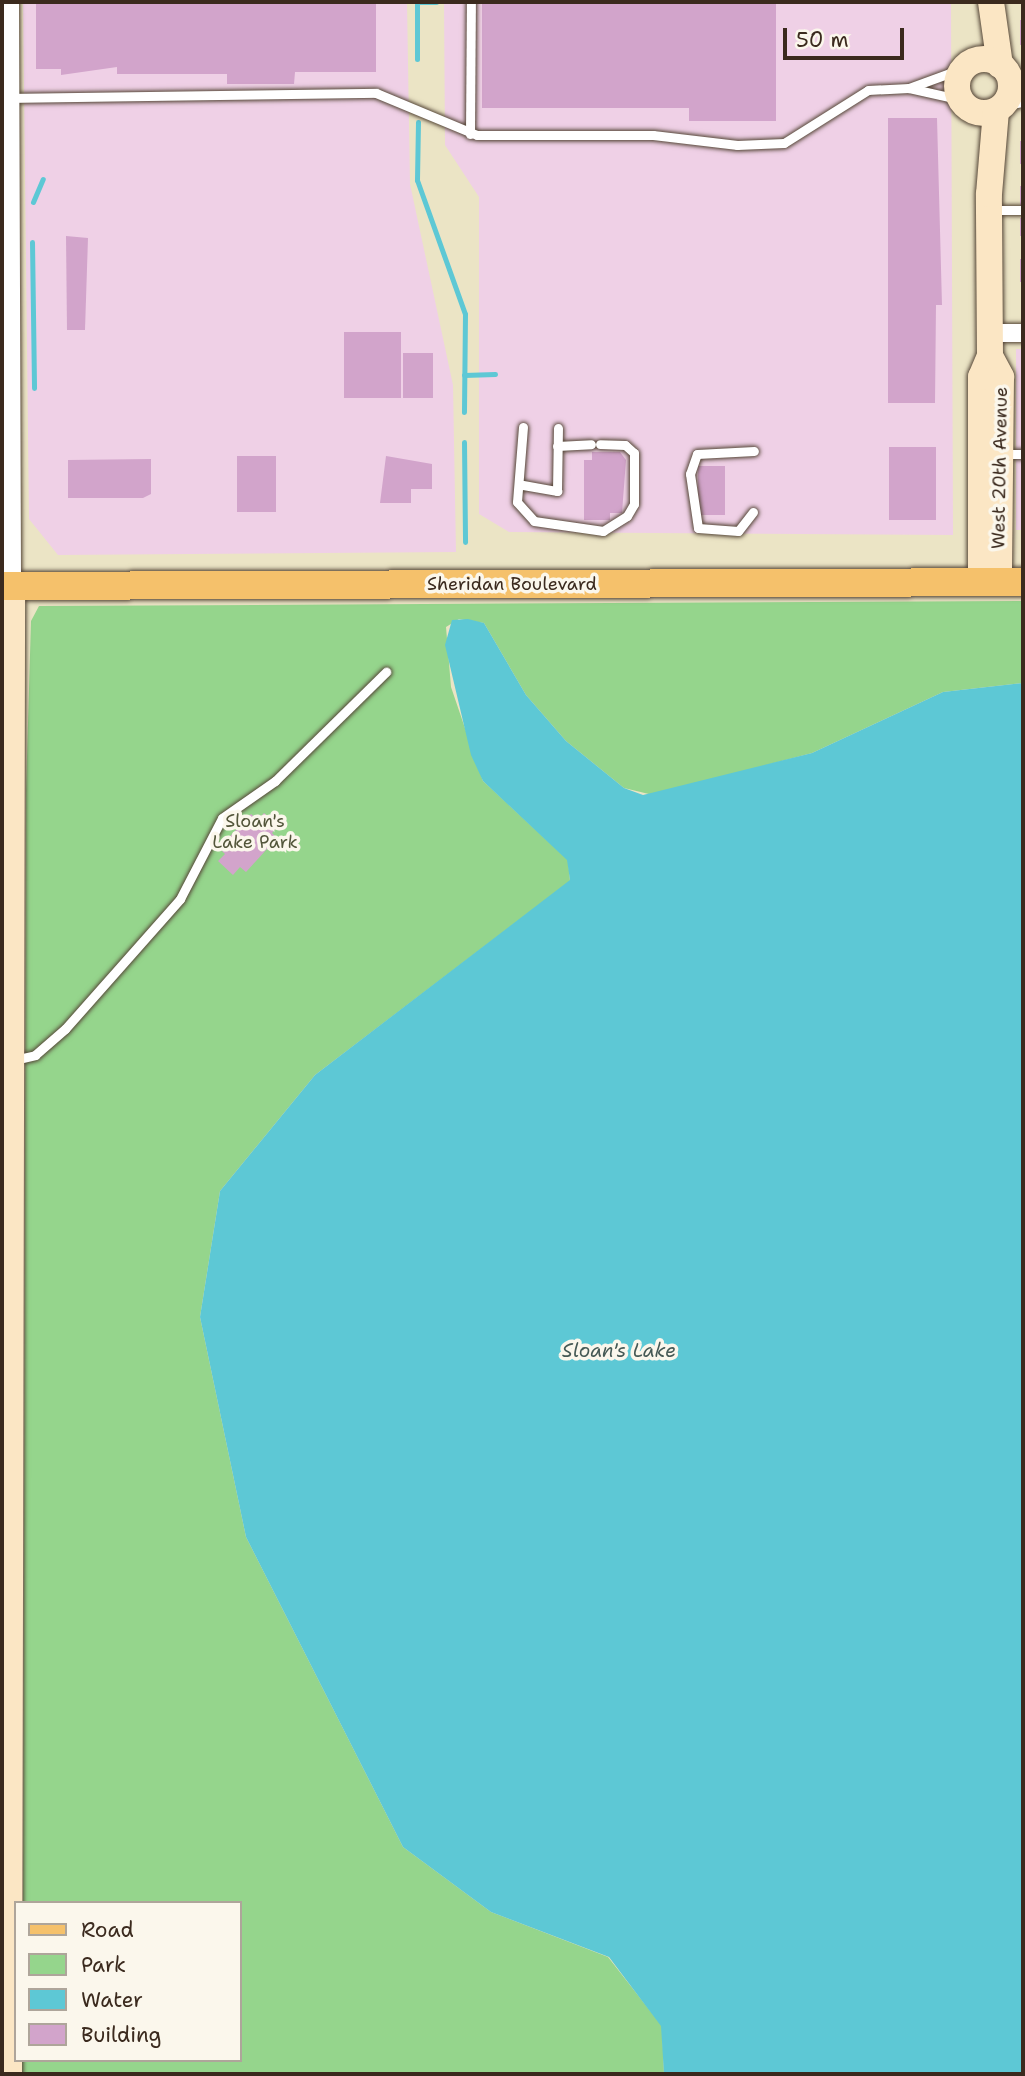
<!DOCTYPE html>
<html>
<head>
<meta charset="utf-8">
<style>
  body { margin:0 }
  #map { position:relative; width:1025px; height:2076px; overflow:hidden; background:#ebe4c5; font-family:"Shantell Sans",sans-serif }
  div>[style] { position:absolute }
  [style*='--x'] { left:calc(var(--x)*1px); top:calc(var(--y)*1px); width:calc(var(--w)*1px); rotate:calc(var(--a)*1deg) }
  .built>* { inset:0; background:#efd0e6; transform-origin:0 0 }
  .green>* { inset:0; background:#95d58c }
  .water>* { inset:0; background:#5dc8d5 }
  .stream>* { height:5px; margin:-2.5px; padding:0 2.5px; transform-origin:2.5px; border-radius:2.5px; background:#5dc8d5 }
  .building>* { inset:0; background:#d2a4cb; transform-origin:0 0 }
  .roads { filter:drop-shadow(0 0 2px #554637) drop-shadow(0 0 2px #554637) }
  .lane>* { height:9px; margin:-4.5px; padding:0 4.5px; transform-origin:4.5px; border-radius:4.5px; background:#fff }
  .street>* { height:18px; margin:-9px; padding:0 9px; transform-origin:9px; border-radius:9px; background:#fff }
  .secondary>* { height:26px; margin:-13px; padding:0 13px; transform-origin:13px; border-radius:13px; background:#fbe6c4 }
  .secondary>.ring { margin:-13px; padding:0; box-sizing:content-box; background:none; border:26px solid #fbe6c4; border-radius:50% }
  .primary>* { height:28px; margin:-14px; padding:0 14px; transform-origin:14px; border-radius:14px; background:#f5c16b }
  span { translate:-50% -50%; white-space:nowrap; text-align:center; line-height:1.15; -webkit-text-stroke:7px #fbf7ec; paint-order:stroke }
  .street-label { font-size:18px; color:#3b2a1e }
  .park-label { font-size:18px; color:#52553a }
  .water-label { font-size:19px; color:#455955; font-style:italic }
  .frame { position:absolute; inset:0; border:4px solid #3b2a1e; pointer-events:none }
  .legend { position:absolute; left:14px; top:1901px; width:228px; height:161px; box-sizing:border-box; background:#fbf7ec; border:2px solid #aea59a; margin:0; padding:9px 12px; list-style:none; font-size:21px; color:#3b2a1e }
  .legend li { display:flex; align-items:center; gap:14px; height:35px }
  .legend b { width:35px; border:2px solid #aea59a }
  .scale { position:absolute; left:783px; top:28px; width:121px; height:32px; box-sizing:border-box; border:4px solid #3b2a1e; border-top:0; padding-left:9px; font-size:21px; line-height:24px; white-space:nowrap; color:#3b2a1e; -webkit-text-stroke:5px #fbf7ec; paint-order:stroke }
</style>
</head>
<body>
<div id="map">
  <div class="built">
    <i style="clip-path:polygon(23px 2px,407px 2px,410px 184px,453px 385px,456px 552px,58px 555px,29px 519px)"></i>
    <i style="clip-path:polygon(444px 2px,951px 2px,953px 535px,509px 532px,479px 514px,479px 197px,445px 145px)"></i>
    <i style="left:1016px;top:349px;width:7px;height:181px"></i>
  </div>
  <div class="green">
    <i style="clip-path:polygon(1023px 601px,1023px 683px,943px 692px,812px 753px,653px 795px,624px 788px,566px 741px,526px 695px,484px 623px,459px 619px,446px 627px,451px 687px,483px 781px,568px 860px,570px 881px,315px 1075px,220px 1191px,200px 1317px,246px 1537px,403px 1847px,491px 1912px,608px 1957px,662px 2026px,664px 2074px,22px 2074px,22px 2060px,240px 2060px,240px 1903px,23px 1903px,26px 791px,31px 621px,39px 606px)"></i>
  </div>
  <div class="water">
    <i style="clip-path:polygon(468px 619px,484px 623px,526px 695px,566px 741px,624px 788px,643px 795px,812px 753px,943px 692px,1023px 683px,1023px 2074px,664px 2074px,661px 2026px,609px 1957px,491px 1912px,403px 1847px,246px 1537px,200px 1317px,220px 1191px,315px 1075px,570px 880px,567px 860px,483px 781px,471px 755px,445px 645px,452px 620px)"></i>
  </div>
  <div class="stream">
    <i style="--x:417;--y:2;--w:57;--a:90"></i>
    <i style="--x:417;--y:2;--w:19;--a:0"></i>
    <i style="--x:418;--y:122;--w:58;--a:91"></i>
    <i style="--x:417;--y:180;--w:142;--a:70.3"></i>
    <i style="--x:465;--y:314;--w:98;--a:90.6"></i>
    <i style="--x:33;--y:202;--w:25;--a:-67"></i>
    <i style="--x:32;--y:242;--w:146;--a:89.2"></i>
    <i style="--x:464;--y:375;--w:31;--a:-2"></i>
    <i style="--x:464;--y:442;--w:100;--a:89.4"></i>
  </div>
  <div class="building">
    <i style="clip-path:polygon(36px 2px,376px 2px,376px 72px,295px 72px,294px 84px,227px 84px,227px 74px,117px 74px,117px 67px,61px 75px,61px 69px,36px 69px)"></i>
    <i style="clip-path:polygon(482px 2px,776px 2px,776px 121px,689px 121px,689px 108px,482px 108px)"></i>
    <i style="left:1020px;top:20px;width:3px;height:25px"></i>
    <i style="clip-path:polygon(888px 118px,937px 118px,942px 305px,936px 305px,935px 403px,888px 403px)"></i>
    <i style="left:1020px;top:141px;width:3px;height:23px"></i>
    <i style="left:1020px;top:186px;width:3px;height:20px"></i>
    <i style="left:1020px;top:218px;width:3px;height:18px"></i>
    <i style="clip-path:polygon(66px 236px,88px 238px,85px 330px,67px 330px)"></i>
    <i style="left:1020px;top:259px;width:3px;height:23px"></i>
    <i style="left:344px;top:332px;width:57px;height:66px"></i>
    <i style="left:403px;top:353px;width:30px;height:45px"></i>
    <i style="left:889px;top:447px;width:47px;height:73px"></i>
    <i style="clip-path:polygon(592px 452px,620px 452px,626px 460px,622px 513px,610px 513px,610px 520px,584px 520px,584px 460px,592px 460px)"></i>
    <i style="left:237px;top:456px;width:39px;height:56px"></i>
    <i style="clip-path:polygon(386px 456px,432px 464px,432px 489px,411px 489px,411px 503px,380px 503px)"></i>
    <i style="clip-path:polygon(151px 459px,151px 494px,143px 498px,68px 498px,68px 460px)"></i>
    <i style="left:698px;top:466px;width:27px;height:49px"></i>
    <i style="clip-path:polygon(264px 813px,278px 826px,272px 833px,277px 838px,246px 872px,240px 867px,233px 875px,218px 861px,225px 854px,219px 848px,251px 814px,258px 820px)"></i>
  </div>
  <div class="roads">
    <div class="lane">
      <i style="--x:909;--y:88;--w:55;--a:-20.1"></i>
      <i style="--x:10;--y:98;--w:366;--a:-0.8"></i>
      <i style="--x:376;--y:93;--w:109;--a:22.6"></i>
      <i style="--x:477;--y:135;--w:176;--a:0"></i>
      <i style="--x:653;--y:135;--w:85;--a:6.8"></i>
      <i style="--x:737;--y:145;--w:47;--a:-2.4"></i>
      <i style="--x:784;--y:143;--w:99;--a:-32.2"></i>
      <i style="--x:868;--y:90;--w:41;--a:-2.8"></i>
      <i style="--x:909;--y:88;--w:54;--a:12.8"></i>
      <i style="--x:470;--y:134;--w:132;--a:-89.6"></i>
      <i style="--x:991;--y:210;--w:32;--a:0"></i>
      <i style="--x:523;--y:427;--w:75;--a:94.6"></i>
      <i style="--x:517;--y:502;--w:25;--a:48"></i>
      <i style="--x:534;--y:521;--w:70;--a:8.2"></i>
      <i style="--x:603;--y:531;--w:28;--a:-32"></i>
      <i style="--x:627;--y:516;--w:14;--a:-60"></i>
      <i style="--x:634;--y:504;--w:51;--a:-90"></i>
      <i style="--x:634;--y:453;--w:12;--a:-138"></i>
      <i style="--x:625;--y:445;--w:25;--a:-178"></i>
      <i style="--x:557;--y:446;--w:34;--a:-3"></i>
      <i style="--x:1002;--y:454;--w:21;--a:0"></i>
      <i style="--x:523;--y:485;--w:35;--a:10"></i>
      <i style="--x:557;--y:491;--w:63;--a:-89.1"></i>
      <i style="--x:753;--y:512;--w:24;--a:128"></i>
      <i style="--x:738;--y:531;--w:40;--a:-175.7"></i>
      <i style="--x:698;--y:528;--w:55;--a:-98.4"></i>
      <i style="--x:690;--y:474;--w:21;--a:-71"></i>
      <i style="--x:697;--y:454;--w:57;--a:-3"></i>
      <i style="--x:14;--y:1060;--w:22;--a:-13"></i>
      <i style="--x:35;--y:1055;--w:40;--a:-41"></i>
      <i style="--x:65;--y:1029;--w:174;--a:-48.5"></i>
      <i style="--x:180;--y:899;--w:91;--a:-62.6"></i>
      <i style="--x:222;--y:818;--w:65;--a:-34.9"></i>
      <i style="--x:275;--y:781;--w:156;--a:-44.5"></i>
    </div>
    <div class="street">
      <i style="--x:10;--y:2;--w:584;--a:89.8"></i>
      <i style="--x:1008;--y:76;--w:16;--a:22"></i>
      <i style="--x:1007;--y:101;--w:16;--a:-11"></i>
      <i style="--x:990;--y:333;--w:33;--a:0"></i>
    </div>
    <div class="secondary">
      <i style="--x:991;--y:2;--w:64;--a:81.9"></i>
      <i class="ring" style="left:957px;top:59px;width:28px;height:28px"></i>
      <i style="--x:990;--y:356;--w:24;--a:62"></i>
      <i style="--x:1001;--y:377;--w:205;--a:90.6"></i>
      <i style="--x:981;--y:582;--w:205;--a:-90"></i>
      <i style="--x:981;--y:377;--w:23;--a:-67"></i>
      <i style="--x:990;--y:356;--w:162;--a:-90.4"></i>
      <i style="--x:989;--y:194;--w:83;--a:-85.2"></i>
      <i style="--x:9;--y:2074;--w:1488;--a:-89.88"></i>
    </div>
    <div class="primary">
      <i style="--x:2;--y:586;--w:1021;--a:-0.22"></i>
    </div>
  </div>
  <div class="street-label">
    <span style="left:1000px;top:468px;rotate:-89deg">West 20th Avenue</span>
    <span style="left:512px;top:584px">Sheridan Boulevard</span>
  </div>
  <div class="park-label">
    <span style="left:255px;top:832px">Sloan's<br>Lake Park</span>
  </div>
  <div class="water-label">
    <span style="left:619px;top:1351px">Sloan's Lake</span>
  </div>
  <div class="frame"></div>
  <ul class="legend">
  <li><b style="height:9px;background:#f5c16b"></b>Road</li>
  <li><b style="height:19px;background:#95d58c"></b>Park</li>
  <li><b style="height:19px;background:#5dc8d5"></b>Water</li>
  <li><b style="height:19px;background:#d2a4cb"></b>Building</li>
  </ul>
  <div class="scale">50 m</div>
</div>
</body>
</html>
